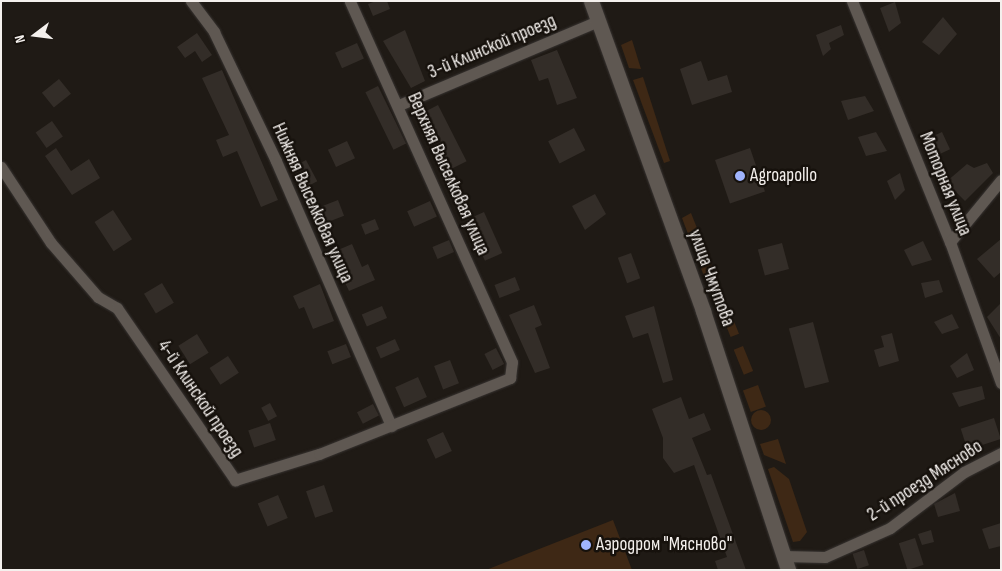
<!DOCTYPE html>
<html>
<head>
<meta charset="utf-8">
<style>
  body { margin:0 }
  #map { position:relative; width:1002px; height:571px; overflow:hidden; background:#1f1a15; font-family:"Sofia Sans Condensed",sans-serif }
  div>[style] { position:absolute }
  [style*='--x'] { left:calc(var(--x)*1px); top:calc(var(--y)*1px); width:calc(var(--w)*1px); rotate:calc(var(--a)*1deg) }
  .green>* { inset:0; background:#3e2815; transform-origin:0 0 }
  .round { border-radius:50% }
  .building>* { inset:0; background:#332d28; transform-origin:0 0 }
  .roads { filter:drop-shadow(0 0 1px #383432) drop-shadow(0 0 1px #383432) }
  .minor>* { height:11px; margin:-5.5px; padding:0 5.5px; transform-origin:5.5px; border-radius:5.5px; background:#5f5852 }
  .secondary>* { height:15px; margin:-7.5px; padding:0 7.5px; transform-origin:7.5px; border-radius:7.5px; background:#5f5852 }
  .dots>* { width:14px; height:14px; translate:-50% -50%; box-sizing:border-box; border:2px solid #16110c; border-radius:50% }
  span { translate:-50% -50%; white-space:nowrap; text-align:center; line-height:1.15; -webkit-text-stroke:5px #16110c; paint-order:stroke }
  .street-label { font-size:19px; color:#f4f0ed }
  .poi-label { font-size:19px; color:#f4f0ed }
  .left { translate:0 -50%; text-align:left }
  .frame { position:absolute; inset:0; border:2px solid #f4f0ed; pointer-events:none }
  .north { position:absolute; left:10px; top:10px; width:50px; height:50px; -webkit-text-stroke:4px #16110c; paint-order:stroke; rotate:255deg; font-size:14px; font-weight:700; line-height:20px; text-align:center; color:#f4f0ed }
  .north::after { content:''; display:block; margin:auto; width:18px; height:22px; background:#f4f0ed; clip-path:polygon(50% 0,100% 100%,50% 72%,0 100%) }
</style>
</head>
<body>
<div id="map">
  <div class="green">
    <i style="clip-path:polygon(632px 40px,641px 69px,629px 68px,621px 45px)"></i>
    <i style="clip-path:polygon(643px 77px,670px 161px,664px 163px,633px 80px)"></i>
    <i style="clip-path:polygon(691px 213px,720px 286px,716px 292px,710px 292px,682px 218px)"></i>
    <i style="left:727px;top:304px;width:32px;height:9px;rotate:68deg"></i>
    <i style="left:743px;top:346px;width:27px;height:10px;rotate:68deg"></i>
    <i style="left:758px;top:385px;width:23px;height:16px;rotate:70deg"></i>
    <i class="round" style="left:751px;top:410px;width:20px;height:20px"></i>
    <i style="clip-path:polygon(778px 439px,786px 464px,764px 455px,760px 444px)"></i>
    <i style="clip-path:polygon(774px 467px,789px 479px,807px 532px,800px 541px,793px 542px,768px 469px)"></i>
    <i style="clip-path:polygon(613px 520px,632px 570px,486px 570px)"></i>
  </div>
  <div class="building">
    <i style="clip-path:polygon(376px 1px,387px 1px,390px 9px,373px 16px,368px 4px)"></i>
    <i style="clip-path:polygon(895px 2px,901px 23px,889px 32px,880px 8px)"></i>
    <i style="clip-path:polygon(943px 17px,957px 34px,939px 55px,922px 42px)"></i>
    <i style="clip-path:polygon(841px 25px,844px 35px,829px 43px,831px 49px,823px 56px,816px 35px)"></i>
    <i style="clip-path:polygon(405px 30px,425px 81px,411px 88px,383px 41px)"></i>
    <i style="clip-path:polygon(197px 33px,212px 55px,202px 62px,195px 51px,185px 58px,177px 47px)"></i>
    <i style="left:357px;top:43px;width:17px;height:24px;rotate:66deg"></i>
    <i style="clip-path:polygon(557px 50px,577px 98px,557px 105px,548px 78px,539px 81px,531px 60px)"></i>
    <i style="clip-path:polygon(701px 61px,708px 81px,727px 75px,732px 92px,692px 105px,680px 69px)"></i>
    <i style="clip-path:polygon(222px 70px,278px 200px,261px 207px,237px 151px,223px 157px,216px 140px,229px 135px,202px 78px)"></i>
    <i style="left:59px;top:79px;width:19px;height:22px;rotate:51deg"></i>
    <i style="left:378px;top:86px;width:64px;height:14px;rotate:64deg"></i>
    <i style="clip-path:polygon(865px 96px,874px 111px,848px 120px,841px 101px)"></i>
    <i style="left:438px;top:105px;width:63px;height:22px;rotate:63deg"></i>
    <i style="left:52px;top:121px;width:19px;height:20px;rotate:55deg"></i>
    <i style="left:574px;top:128px;width:25px;height:29px;rotate:63deg"></i>
    <i style="clip-path:polygon(876px 132px,887px 151px,866px 156px,858px 137px)"></i>
    <i style="left:942px;top:132px;width:19px;height:23px;rotate:65deg"></i>
    <i style="left:347px;top:141px;width:19px;height:21px;rotate:65deg"></i>
    <i style="clip-path:polygon(56px 148px,71px 171px,89px 159px,100px 178px,72px 195px,45px 156px)"></i>
    <i style="left:750px;top:148px;width:46px;height:37px;rotate:71deg"></i>
    <i style="left:306px;top:160px;width:24px;height:16px;rotate:62deg"></i>
    <i style="clip-path:polygon(987px 163px,993px 173px,965px 201px,946px 182px,967px 164px,974px 168px)"></i>
    <i style="clip-path:polygon(900px 173px,905px 190px,895px 200px,887px 181px)"></i>
    <i style="clip-path:polygon(595px 194px,606px 214px,585px 230px,572px 206px)"></i>
    <i style="left:338px;top:200px;width:17px;height:29px;rotate:69deg"></i>
    <i style="left:430px;top:201px;width:17px;height:25px;rotate:66deg"></i>
    <i style="left:113px;top:210px;width:35px;height:22px;rotate:57deg"></i>
    <i style="left:484px;top:212px;width:45px;height:19px;rotate:66deg"></i>
    <i style="left:375px;top:219px;width:11px;height:15px;rotate:68deg"></i>
    <i style="clip-path:polygon(1001px 239px,1001px 272px,994px 278px,977px 259px)"></i>
    <i style="left:449px;top:240px;width:13px;height:18px;rotate:67deg"></i>
    <i style="clip-path:polygon(923px 241px,932px 260px,912px 266px,904px 250px)"></i>
    <i style="left:782px;top:243px;width:27px;height:25px;rotate:75deg"></i>
    <i style="clip-path:polygon(352px 244px,362px 267px,368px 264px,375px 280px,349px 291px,331px 253px)"></i>
    <i style="left:631px;top:253px;width:27px;height:14px;rotate:70deg"></i>
    <i style="left:515px;top:277px;width:14px;height:22px;rotate:69deg"></i>
    <i style="clip-path:polygon(939px 280px,943px 292px,925px 298px,921px 283px)"></i>
    <i style="left:162px;top:283px;width:23px;height:21px;rotate:59deg"></i>
    <i style="clip-path:polygon(320px 284px,334px 321px,313px 329px,304px 307px,299px 309px,293px 296px)"></i>
    <i style="clip-path:polygon(1001px 303px,1001px 339px,987px 317px)"></i>
    <i style="clip-path:polygon(534px 305px,542px 325px,535px 328px,550px 368px,535px 373px,509px 315px)"></i>
    <i style="left:382px;top:306px;width:13px;height:22px;rotate:67deg"></i>
    <i style="clip-path:polygon(654px 306px,673px 380px,663px 383px,648px 333px,633px 338px,625px 316px)"></i>
    <i style="clip-path:polygon(952px 314px,959px 328px,942px 334px,934px 322px)"></i>
    <i style="left:813px;top:322px;width:62px;height:25px;rotate:75deg"></i>
    <i style="clip-path:polygon(892px 333px,899px 361px,879px 367px,874px 350px,884px 347px,881px 336px)"></i>
    <i style="left:197px;top:334px;width:22px;height:22px;rotate:58deg"></i>
    <i style="left:395px;top:339px;width:12px;height:21px;rotate:66deg"></i>
    <i style="left:346px;top:344px;width:14px;height:20px;rotate:69deg"></i>
    <i style="left:496px;top:348px;width:18px;height:13px;rotate:63deg"></i>
    <i style="clip-path:polygon(967px 353px,974px 370px,957px 378px,950px 366px)"></i>
    <i style="left:228px;top:356px;width:20px;height:22px;rotate:57deg"></i>
    <i style="left:450px;top:360px;width:25px;height:17px;rotate:69deg"></i>
    <i style="left:418px;top:377px;width:22px;height:25px;rotate:66deg"></i>
    <i style="clip-path:polygon(982px 386px,985px 399px,959px 407px,952px 393px)"></i>
    <i style="clip-path:polygon(681px 397px,689px 419px,704px 413px,711px 430px,692px 438px,707px 475px,711px 474px,746px 570px,718px 570px,715px 561px,727px 557px,694px 465px,674px 473px,663px 458px,663px 438px,652px 409px)"></i>
    <i style="left:270px;top:403px;width:15px;height:10px;rotate:62deg"></i>
    <i style="left:373px;top:404px;width:13px;height:18px;rotate:63deg"></i>
    <i style="left:994px;top:418px;width:22px;height:35px;rotate:72deg"></i>
    <i style="left:270px;top:423px;width:18px;height:23px;rotate:71deg"></i>
    <i style="left:443px;top:432px;width:21px;height:18px;rotate:65deg"></i>
    <i style="left:324px;top:485px;width:28px;height:19px;rotate:71deg"></i>
    <i style="clip-path:polygon(955px 493px,960px 511px,938px 517px,934px 504px)"></i>
    <i style="left:278px;top:495px;width:25px;height:22px;rotate:67deg"></i>
    <i style="clip-path:polygon(1001px 523px,1001px 546px,989px 549px,982px 529px)"></i>
    <i style="clip-path:polygon(931px 530px,934px 542px,922px 545px,918px 534px)"></i>
    <i style="left:915px;top:538px;width:28px;height:17px;rotate:72deg"></i>
    <i style="left:864px;top:550px;width:16px;height:12px;rotate:72deg"></i>
  </div>
  <div class="roads">
    <div class="minor">
      <i style="--x:191;--y:1;--w:39;--a:53"></i>
      <i style="--x:214;--y:32;--w:143;--a:64.3"></i>
      <i style="--x:276;--y:161;--w:289;--a:66.5"></i>
      <i style="--x:852;--y:1;--w:260;--a:67.9"></i>
      <i style="--x:950;--y:242;--w:150;--a:70.1"></i>
      <i style="--x:399;--y:105;--w:216;--a:-22.9"></i>
      <i style="--x:1;--y:167;--w:91;--a:56.7"></i>
      <i style="--x:51;--y:243;--w:72;--a:49"></i>
      <i style="--x:98;--y:297;--w:22;--a:30"></i>
      <i style="--x:117;--y:308;--w:209;--a:55.5"></i>
      <i style="--x:235;--y:480;--w:88;--a:-17.2"></i>
      <i style="--x:319;--y:454;--w:206;--a:-21.7"></i>
      <i style="--x:510;--y:378;--w:16;--a:-83"></i>
      <i style="--x:512;--y:362;--w:396;--a:-114.2"></i>
      <i style="--x:950;--y:242;--w:80;--a:-50.6"></i>
      <i style="--x:783;--y:556;--w:42;--a:1.4"></i>
      <i style="--x:825;--y:557;--w:71;--a:-24"></i>
      <i style="--x:890;--y:528;--w:93;--a:-37.1"></i>
      <i style="--x:964;--y:472;--w:42;--a:-27.2"></i>
    </div>
    <div class="secondary">
      <i style="--x:591;--y:1;--w:330;--a:70.1"></i>
      <i style="--x:703;--y:311;--w:273;--a:71.8"></i>
    </div>
  </div>
  <div class="dots">
    <i style="left:740px;top:176px;background:#9fb3fd"></i>
    <i style="left:586px;top:545px;background:#9fb3fd"></i>
  </div>
  <div class="street-label">
    <span style="left:492px;top:47px;rotate:-23deg">3-й Клинской проезд</span>
    <span style="left:448px;top:174px;rotate:66deg">Верхняя Выселковая улица</span>
    <span style="left:945px;top:184px;rotate:68deg">Моторная улица</span>
    <span style="left:312px;top:203px;rotate:66deg">Нижняя Выселковая улица</span>
    <span style="left:711px;top:278px;rotate:70deg">улица Чмутова</span>
    <span style="left:200px;top:399px;rotate:56deg">4-й Клинской проезд</span>
    <span style="left:925px;top:481px;rotate:-33deg">2-й проезд Мясново</span>
  </div>
  <div class="poi-label">
    <span class="left" style="left:750px;top:176px">Agroapollo</span>
    <span class="left" style="left:596px;top:545px">Аэродром "Мясново"</span>
  </div>
  <div class="frame"></div>
  <div class="north">N</div>
</div>
</body>
</html>
